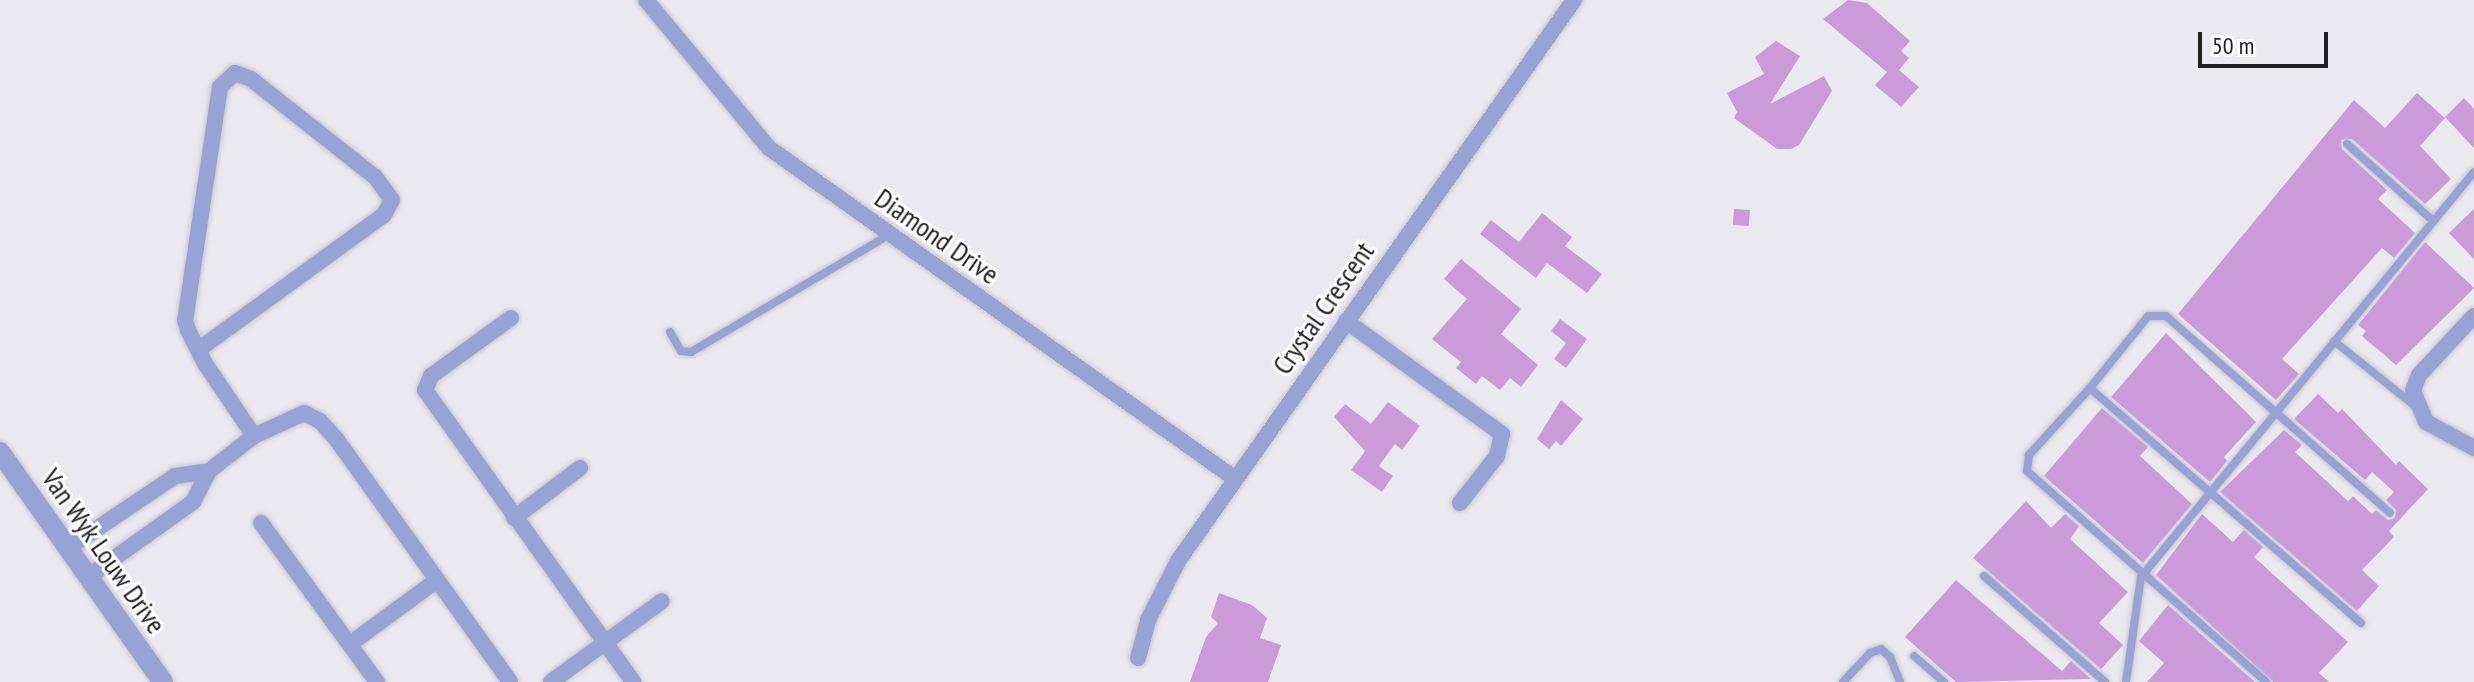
<!DOCTYPE html>
<html>
<head>
<meta charset="utf-8">
<style>
  body { margin:0 }
  #map { position:relative; width:2474px; height:682px; overflow:hidden; background:#ebe9f0; font-family:"PT Sans Narrow",sans-serif }
  div>[style] { position:absolute }
  [style*='--x'] { left:calc(var(--x)*1px); top:calc(var(--y)*1px); width:calc(var(--w)*1px); rotate:calc(var(--a)*1deg) }
  .building>* { inset:0; background:#ca9ad9; transform-origin:0 0 }
  .roads { filter:drop-shadow(0 0 2px #c7c5cb) drop-shadow(0 0 2px #c7c5cb) }
  .service>* { height:8px; margin:-4px; padding:0 4px; transform-origin:4px; border-radius:4px; background:#98a3d5 }
  .minor>* { height:16px; margin:-8px; padding:0 8px; transform-origin:8px; border-radius:8px; background:#98a3d5 }
  .tertiary>* { height:20px; margin:-10px; padding:0 10px; transform-origin:10px; border-radius:10px; background:#98a3d5 }
  span { translate:-50% -50%; white-space:nowrap; text-align:center; line-height:1.15; -webkit-text-stroke:6px #fff; paint-order:stroke }
  .street-label { font-size:28px; color:#212123 }
  .scale { position:absolute; left:2198px; top:32px; width:130px; height:36px; box-sizing:border-box; border:4px solid #212123; border-top:0; padding-left:10px; font-size:24px; line-height:28px; white-space:nowrap; color:#212123; -webkit-text-stroke:6px #fff; paint-order:stroke }
</style>
</head>
<body>
<div id="map">
  <div class="building">
    <i style="clip-path:polygon(1848px 0,1867px 3px,1910px 41px,1901px 51px,1909px 58px,1899px 70px,1919px 87px,1901px 107px,1875px 85px,1887px 72px,1823px 19px)"></i>
    <i style="clip-path:polygon(1776px 41px,1800px 56px,1770px 104px,1824px 76px,1832px 91px,1799px 145px,1791px 149px,1777px 149px,1734px 118px,1737px 112px,1727px 93px,1764px 74px,1755px 57px)"></i>
    <i style="clip-path:polygon(2417px 93px,2445px 118px,2420px 146px,2451px 179px,2425px 204px,2352px 139px,2341px 140px,2342px 149px,2387px 190px,2378px 199px,2415px 233px,2394px 258px,2382px 248px,2282px 359px,2299px 374px,2276px 400px,2178px 314px,2354px 100px,2385px 128px)"></i>
    <i style="clip-path:polygon(2464px 98px,2474px 109px,2474px 148px,2445px 117px)"></i>
    <i style="left:1734px;top:209px;width:16px;height:16px;rotate:4deg"></i>
    <i style="clip-path:polygon(2474px 209px,2474px 259px,2449px 233px)"></i>
    <i style="clip-path:polygon(1542px 213px,1572px 237px,1565px 246px,1602px 274px,1587px 293px,1547px 263px,1536px 278px,1480px 234px,1491px 220px,1519px 242px)"></i>
    <i style="clip-path:polygon(2425px 242px,2474px 288px,2396px 365px,2362px 336px,2366px 331px,2358px 325px)"></i>
    <i style="clip-path:polygon(1461px 259px,1521px 309px,1501px 334px,1538px 365px,1521px 387px,1510px 378px,1500px 390px,1482px 376px,1476px 384px,1456px 368px,1461px 362px,1432px 339px,1467px 299px,1444px 279px)"></i>
    <i style="clip-path:polygon(1560px 319px,1587px 339px,1566px 368px,1554px 359px,1566px 343px,1551px 331px)"></i>
    <i style="clip-path:polygon(2166px 333px,2256px 422px,2224px 457px,2227px 461px,2210px 482px,2111px 397px)"></i>
    <i style="clip-path:polygon(2318px 394px,2338px 413px,2342px 409px,2396px 465px,2399px 461px,2428px 489px,2389px 531px,2394px 537px,2362px 570px,2379px 586px,2357px 611px,2220px 492px,2284px 430px,2302px 445px,2295px 452px,2348px 501px,2353px 496px,2372px 514px,2376px 510px,2388px 520px,2395px 518px,2396px 510px,2386px 500px,2394px 492px,2372px 472px,2365px 480px,2294px 419px)"></i>
    <i style="clip-path:polygon(1561px 400px,1583px 419px,1561px 446px,1556px 441px,1549px 449px,1537px 439px)"></i>
    <i style="clip-path:polygon(1388px 402px,1420px 426px,1402px 450px,1395px 444px,1379px 466px,1393px 476px,1382px 492px,1351px 470px,1365px 451px,1334px 417px,1345px 404px,1371px 424px)"></i>
    <i style="clip-path:polygon(2102px 408px,2148px 447px,2140px 456px,2192px 504px,2143px 563px,2044px 476px)"></i>
    <i style="clip-path:polygon(2026px 501px,2051px 528px,2065px 514px,2079px 526px,2070px 539px,2128px 592px,2099px 623px,2123px 645px,2101px 669px,1973px 558px)"></i>
    <i style="clip-path:polygon(2202px 514px,2233px 542px,2244px 530px,2263px 547px,2254px 557px,2348px 642px,2319px 673px,2329px 682px,2273px 682px,2156px 575px)"></i>
    <i style="clip-path:polygon(1956px 580px,2062px 671px,2071px 661px,2091px 679px,1956px 682px,1905px 637px)"></i>
    <i style="clip-path:polygon(1219px 593px,1252px 605px,1267px 618px,1260px 638px,1281px 645px,1268px 682px,1190px 682px,1206px 637px,1218px 623px,1211px 617px)"></i>
    <i style="clip-path:polygon(2168px 605px,2255px 682px,2147px 682px,2164px 663px,2139px 641px)"></i>
  </div>
  <div class="roads">
    <div class="service">
      <i style="--x:2347;--y:144;--w:115;--a:41.8"></i>
      <i style="--x:670;--y:332;--w:22;--a:60"></i>
      <i style="--x:681;--y:351;--w:10;--a:6"></i>
      <i style="--x:691;--y:352;--w:230;--a:-30.6"></i>
      <i style="--x:2334;--y:341;--w:102;--a:38.7"></i>
      <i style="--x:2090;--y:388;--w:91;--a:132.3"></i>
      <i style="--x:2029;--y:455;--w:16;--a:97"></i>
      <i style="--x:2027;--y:471;--w:319;--a:41.4"></i>
      <i style="--x:1984;--y:576;--w:161;--a:41.2"></i>
      <i style="--x:2361;--y:623;--w:359;--a:-139.1"></i>
      <i style="--x:2090;--y:388;--w:92;--a:-51.1"></i>
      <i style="--x:2148;--y:316;--w:18;--a:0"></i>
      <i style="--x:2166;--y:316;--w:298;--a:41.3"></i>
      <i style="--x:1914;--y:656;--w:40;--a:41"></i>
      <i style="--x:1843;--y:682;--w:40;--a:-47"></i>
      <i style="--x:1870;--y:653;--w:12;--a:-20"></i>
      <i style="--x:1881;--y:649;--w:12;--a:42"></i>
      <i style="--x:1890;--y:657;--w:27;--a:68"></i>
      <i style="--x:2126;--y:682;--w:106;--a:-81.9"></i>
      <i style="--x:2141;--y:577;--w:524;--a:-50.57"></i>
    </div>
    <div class="minor">
      <i style="--x:646;--y:0;--w:192;--a:50.3"></i>
      <i style="--x:769;--y:148;--w:570;--a:35.36"></i>
      <i style="--x:2474;--y:316;--w:81;--a:133"></i>
      <i style="--x:2419;--y:375;--w:17;--a:111"></i>
      <i style="--x:2413;--y:391;--w:34;--a:67"></i>
      <i style="--x:2426;--y:422;--w:55;--a:28.4"></i>
      <i style="--x:511;--y:318;--w:99;--a:144.1"></i>
      <i style="--x:431;--y:376;--w:15;--a:113"></i>
      <i style="--x:425;--y:390;--w:359;--a:54.5"></i>
      <i style="--x:1346;--y:321;--w:193;--a:35.9"></i>
      <i style="--x:1502;--y:434;--w:23;--a:103"></i>
      <i style="--x:1497;--y:456;--w:60;--a:128.2"></i>
      <i style="--x:198;--y:350;--w:230;--a:-36"></i>
      <i style="--x:384;--y:215;--w:17;--a:-62"></i>
      <i style="--x:392;--y:200;--w:29;--a:-126"></i>
      <i style="--x:375;--y:177;--w:158;--a:-141.7"></i>
      <i style="--x:251;--y:79;--w:17;--a:-159"></i>
      <i style="--x:235;--y:73;--w:21;--a:137"></i>
      <i style="--x:220;--y:87;--w:236;--a:98.5"></i>
      <i style="--x:185;--y:320;--w:10;--a:73"></i>
      <i style="--x:188;--y:330;--w:39;--a:63"></i>
      <i style="--x:206;--y:365;--w:86;--a:55.9"></i>
      <i style="--x:514;--y:518;--w:83;--a:-37.1"></i>
      <i style="--x:261;--y:523;--w:197;--a:53.9"></i>
      <i style="--x:68;--y:548;--w:129;--a:-33.9"></i>
      <i style="--x:175;--y:476;--w:34;--a:-8"></i>
      <i style="--x:88;--y:577;--w:129;--a:-35.5"></i>
      <i style="--x:193;--y:502;--w:35;--a:-63"></i>
      <i style="--x:209;--y:471;--w:57;--a:-37.9"></i>
      <i style="--x:254;--y:436;--w:55;--a:-24.7"></i>
      <i style="--x:304;--y:413;--w:18;--a:27"></i>
      <i style="--x:320;--y:421;--w:25;--a:48"></i>
      <i style="--x:337;--y:440;--w:297;--a:54.4"></i>
      <i style="--x:350;--y:644;--w:108;--a:-36.3"></i>
      <i style="--x:1138;--y:658;--w:39;--a:-75"></i>
      <i style="--x:1148;--y:620;--w:66;--a:-63"></i>
      <i style="--x:1178;--y:561;--w:687;--a:-54.78"></i>
      <i style="--x:551;--y:682;--w:137;--a:-36.1"></i>
    </div>
    <div class="tertiary">
      <i style="--x:0;--y:452;--w:282;--a:54.7"></i>
    </div>
  </div>
  <div class="street-label">
    <span style="left:937px;top:236px;rotate:35deg">Diamond Drive</span>
    <span style="left:1323px;top:308px;rotate:-55deg">Crystal Crescent</span>
    <span style="left:104px;top:551px;rotate:55deg">Van Wyk Louw Drive</span>
  </div>
  <div class="scale">50 m</div>
</div>
</body>
</html>
